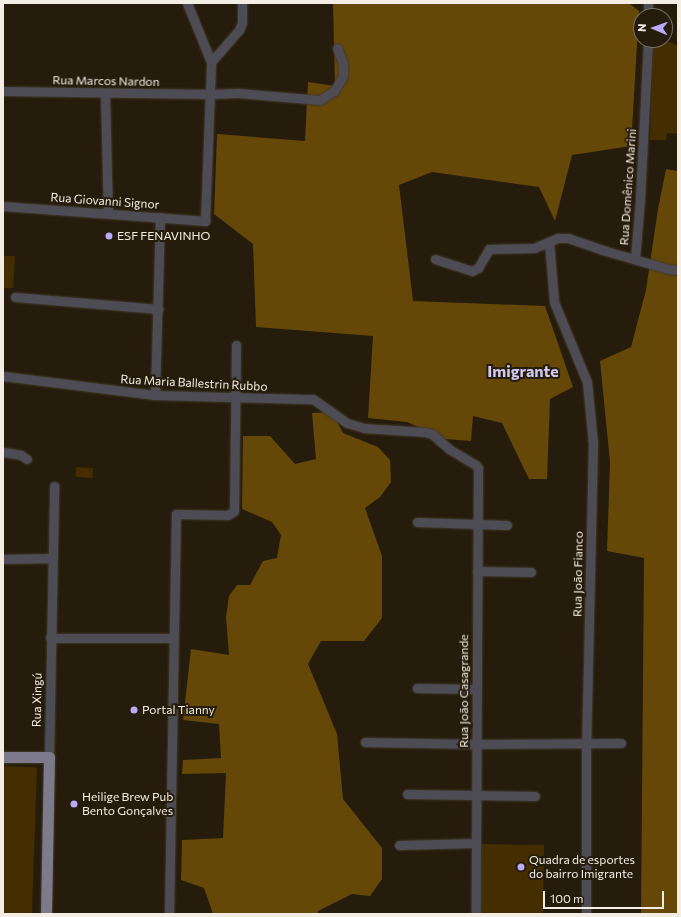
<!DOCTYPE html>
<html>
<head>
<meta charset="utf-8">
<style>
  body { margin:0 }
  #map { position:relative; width:681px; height:917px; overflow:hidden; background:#251c0c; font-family:Commissioner,sans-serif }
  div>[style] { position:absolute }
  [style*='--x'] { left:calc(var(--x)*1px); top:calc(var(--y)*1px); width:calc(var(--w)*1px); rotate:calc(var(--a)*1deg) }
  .green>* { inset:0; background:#442e00; transform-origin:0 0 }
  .forest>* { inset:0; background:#654808 }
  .roads { filter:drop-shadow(0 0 1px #42392a) drop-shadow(0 0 1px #42392a) }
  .minor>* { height:9px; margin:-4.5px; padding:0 4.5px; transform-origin:4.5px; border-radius:4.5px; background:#4d4c55 }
  .major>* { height:11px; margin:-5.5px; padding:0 5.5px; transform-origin:5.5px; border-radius:5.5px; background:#7d7a8c }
  .dots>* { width:11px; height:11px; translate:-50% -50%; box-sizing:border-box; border:2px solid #251c0c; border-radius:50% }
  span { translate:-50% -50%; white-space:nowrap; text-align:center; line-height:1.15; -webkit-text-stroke:4px #251c0c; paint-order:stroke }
  .street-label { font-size:12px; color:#f4ede3 }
  .poi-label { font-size:12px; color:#f4ede3 }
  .left { translate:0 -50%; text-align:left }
  .district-label { font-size:16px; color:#d1caf5; font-weight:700 }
  .frame { position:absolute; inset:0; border:4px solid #f4ede3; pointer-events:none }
  .north { position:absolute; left:633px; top:8px; width:40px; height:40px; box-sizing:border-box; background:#251c0c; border:1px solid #787062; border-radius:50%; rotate:272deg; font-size:11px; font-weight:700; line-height:16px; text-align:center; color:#f4ede3 }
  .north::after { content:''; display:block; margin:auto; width:14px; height:18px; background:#b9abf7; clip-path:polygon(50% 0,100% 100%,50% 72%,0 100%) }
  .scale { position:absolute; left:543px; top:891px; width:121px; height:18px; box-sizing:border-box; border:2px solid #f4ede3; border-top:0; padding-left:5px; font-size:12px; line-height:14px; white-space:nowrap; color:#f4ede3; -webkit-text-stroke:3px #251c0c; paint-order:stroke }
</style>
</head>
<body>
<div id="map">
  <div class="green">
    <i style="clip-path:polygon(670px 42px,678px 46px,678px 134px,667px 133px,666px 140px,650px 140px,653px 46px)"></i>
    <i style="clip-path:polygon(3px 256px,15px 256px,13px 288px,3px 288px)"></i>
    <i style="left:76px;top:467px;width:17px;height:10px;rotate:3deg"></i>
    <i style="left:3px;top:766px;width:34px;height:148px;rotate:2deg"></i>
    <i style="left:481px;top:844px;width:63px;height:70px;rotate:1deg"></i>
  </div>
  <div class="forest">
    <i style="clip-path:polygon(333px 3px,629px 3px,639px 11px,631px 146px,572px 155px,555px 221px,539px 187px,432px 172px,399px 185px,413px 301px,545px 306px,573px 387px,550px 399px,547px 479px,529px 479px,502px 423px,473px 416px,471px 441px,445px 439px,407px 422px,368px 418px,373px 336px,256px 327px,253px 244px,214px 214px,217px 134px,305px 141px,308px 82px,335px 86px)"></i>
    <i style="clip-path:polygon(666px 169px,678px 171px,678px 914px,641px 914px,644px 558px,607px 551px,610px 462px,600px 361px,631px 347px,646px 290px,658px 209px)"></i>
    <i style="clip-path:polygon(332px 412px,343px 433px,378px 447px,390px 460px,391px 482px,380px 497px,365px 508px,382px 556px,382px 618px,364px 641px,321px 641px,308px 664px,337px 734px,343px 799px,382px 848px,382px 879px,370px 896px,352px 894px,318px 911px,318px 914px,213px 914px,204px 888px,181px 880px,182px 840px,223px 838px,226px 773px,182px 774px,183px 760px,221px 758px,219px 724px,183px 720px,191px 649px,229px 655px,226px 617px,229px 596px,237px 585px,250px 585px,263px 561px,277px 558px,281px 535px,272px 522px,242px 509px,243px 436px,270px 436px,295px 464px,316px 459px,312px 413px)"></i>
  </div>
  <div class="roads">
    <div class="minor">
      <i style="--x:648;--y:16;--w:13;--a:-90"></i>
      <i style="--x:211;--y:62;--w:43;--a:-48.8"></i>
      <i style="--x:239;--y:30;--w:8;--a:-67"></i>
      <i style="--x:242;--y:23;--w:20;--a:-90"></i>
      <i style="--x:3;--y:91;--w:206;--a:0.8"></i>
      <i style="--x:209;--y:94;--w:29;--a:-2"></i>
      <i style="--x:238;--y:93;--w:82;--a:4.9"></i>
      <i style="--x:320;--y:100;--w:17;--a:-33"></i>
      <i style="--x:334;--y:91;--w:17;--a:-59"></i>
      <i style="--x:343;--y:76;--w:13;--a:-90"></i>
      <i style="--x:343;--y:63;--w:16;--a:-112"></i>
      <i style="--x:105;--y:93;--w:120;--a:88.6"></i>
      <i style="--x:3;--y:206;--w:203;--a:4.2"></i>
      <i style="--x:205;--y:221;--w:159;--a:-87.8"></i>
      <i style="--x:211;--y:62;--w:64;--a:-112.1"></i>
      <i style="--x:549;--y:242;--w:60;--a:85.2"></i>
      <i style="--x:554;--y:302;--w:87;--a:67.6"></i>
      <i style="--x:587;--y:382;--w:61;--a:84.4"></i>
      <i style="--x:593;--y:443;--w:301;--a:91.3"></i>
      <i style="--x:586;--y:744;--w:170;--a:90"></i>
      <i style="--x:435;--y:259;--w:39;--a:18"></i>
      <i style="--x:472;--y:271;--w:7;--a:-27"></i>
      <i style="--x:478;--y:268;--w:22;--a:-60"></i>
      <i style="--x:489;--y:249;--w:45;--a:-1.3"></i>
      <i style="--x:534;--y:248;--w:26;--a:-23"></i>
      <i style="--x:558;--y:238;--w:10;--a:0"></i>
      <i style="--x:568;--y:238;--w:40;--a:18.9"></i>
      <i style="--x:606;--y:251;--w:65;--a:16.2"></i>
      <i style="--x:668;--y:269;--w:10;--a:6"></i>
      <i style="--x:635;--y:259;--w:60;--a:-85.2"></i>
      <i style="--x:640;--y:199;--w:159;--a:-87.1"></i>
      <i style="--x:15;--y:297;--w:144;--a:4.8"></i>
      <i style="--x:3;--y:376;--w:153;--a:7.1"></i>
      <i style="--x:155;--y:395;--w:158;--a:1.5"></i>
      <i style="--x:313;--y:399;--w:42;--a:35.2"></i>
      <i style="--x:347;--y:423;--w:18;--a:16"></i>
      <i style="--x:364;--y:428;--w:60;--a:3.8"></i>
      <i style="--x:424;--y:432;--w:8;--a:14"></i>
      <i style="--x:432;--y:434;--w:23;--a:41"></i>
      <i style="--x:449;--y:449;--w:31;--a:31"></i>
      <i style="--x:476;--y:465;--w:4;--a:56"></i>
      <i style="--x:478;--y:468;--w:446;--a:90.3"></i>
      <i style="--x:155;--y:395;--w:178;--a:-88.4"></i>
      <i style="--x:3;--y:452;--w:18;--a:9"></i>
      <i style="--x:21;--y:455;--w:7;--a:34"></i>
      <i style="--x:417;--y:522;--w:90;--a:1.9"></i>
      <i style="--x:3;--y:559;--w:49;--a:-1.2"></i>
      <i style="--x:477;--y:571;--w:54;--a:1.1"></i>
      <i style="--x:50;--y:638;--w:123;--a:0"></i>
      <i style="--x:417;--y:688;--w:59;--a:1"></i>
      <i style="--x:365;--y:742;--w:111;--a:1"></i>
      <i style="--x:476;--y:744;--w:145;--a:-0.4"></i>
      <i style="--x:49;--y:757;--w:271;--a:-88.9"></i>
      <i style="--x:407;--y:794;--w:128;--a:0.9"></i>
      <i style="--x:399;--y:845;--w:77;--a:-1.5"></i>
      <i style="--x:169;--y:914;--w:400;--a:-89"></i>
      <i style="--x:176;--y:514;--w:52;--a:1.1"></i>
      <i style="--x:228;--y:515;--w:7;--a:-34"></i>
      <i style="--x:234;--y:511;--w:166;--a:-89.3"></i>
    </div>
    <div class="major">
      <i style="--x:3;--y:757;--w:46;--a:0"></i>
      <i style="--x:49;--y:757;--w:157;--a:91.1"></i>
    </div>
  </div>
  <div class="dots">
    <i style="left:109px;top:236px;background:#b9abf7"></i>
    <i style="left:134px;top:710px;background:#b9abf7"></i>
    <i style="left:74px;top:804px;background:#b9abf7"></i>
    <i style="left:521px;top:867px;background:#b9abf7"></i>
  </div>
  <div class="street-label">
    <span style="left:106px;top:81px;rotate:1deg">Rua Marcos Nardon</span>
    <span style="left:628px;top:187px;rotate:-86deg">Rua Domênico Marini</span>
    <span style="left:105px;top:201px;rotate:4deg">Rua Giovanni Signor</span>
    <span style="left:194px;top:383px;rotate:3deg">Rua Maria Ballestrin Rubbo</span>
    <span style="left:578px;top:574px;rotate:-89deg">Rua João Fianco</span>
    <span style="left:464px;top:691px;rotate:-90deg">Rua João Casagrande</span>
    <span style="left:37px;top:700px;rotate:-89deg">Rua Xingú</span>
  </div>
  <div class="poi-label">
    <span class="left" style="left:117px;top:236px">ESF FENAVINHO</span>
    <span class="left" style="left:142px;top:710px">Portal Tianny</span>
    <span class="left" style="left:82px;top:804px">Heilige Brew Pub<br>Bento Gonçalves</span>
    <span class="left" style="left:529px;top:867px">Quadra de esportes<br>do bairro Imigrante</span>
  </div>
  <div class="district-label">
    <span style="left:523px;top:371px">Imigrante</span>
  </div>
  <div class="frame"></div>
  <div class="north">N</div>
  <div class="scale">100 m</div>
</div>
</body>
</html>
